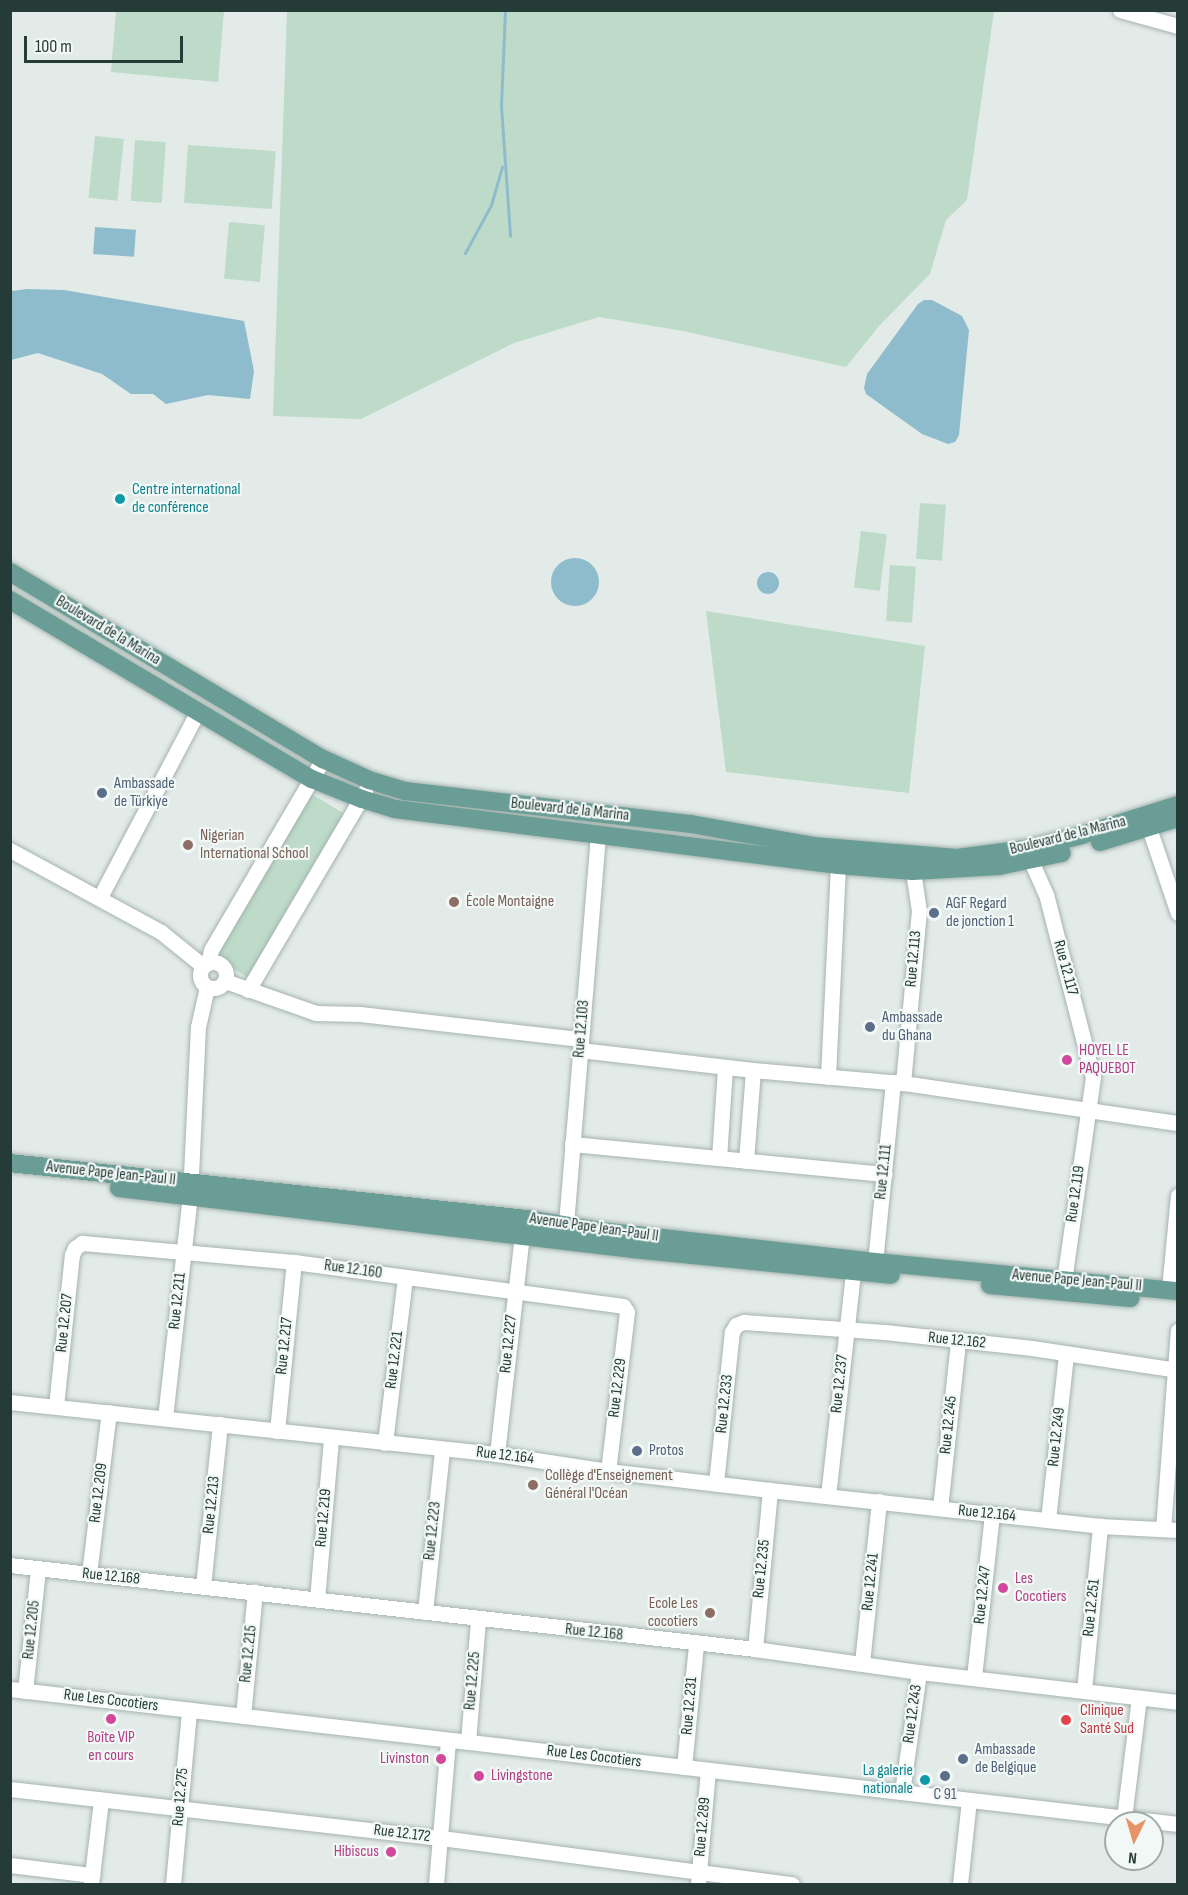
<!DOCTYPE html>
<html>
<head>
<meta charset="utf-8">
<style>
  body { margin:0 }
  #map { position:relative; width:1188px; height:1895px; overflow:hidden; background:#e2ebe8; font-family:"Sofia Sans Condensed",sans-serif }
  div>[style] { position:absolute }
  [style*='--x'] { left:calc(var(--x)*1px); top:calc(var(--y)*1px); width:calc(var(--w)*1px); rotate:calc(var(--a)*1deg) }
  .green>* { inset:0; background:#bddbc8; transform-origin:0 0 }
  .water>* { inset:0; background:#8fbccc; transform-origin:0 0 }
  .round { border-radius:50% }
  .stream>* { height:3px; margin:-1.5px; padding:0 1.5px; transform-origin:1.5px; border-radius:1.5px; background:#8fbccc }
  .roads { filter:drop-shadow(0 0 2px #a5b3af) drop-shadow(0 0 2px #a5b3af) }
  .minor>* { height:15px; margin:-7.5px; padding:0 7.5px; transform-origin:7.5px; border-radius:7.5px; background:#fff }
  .minor>.ring { margin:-7.5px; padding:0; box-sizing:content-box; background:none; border:15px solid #fff; border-radius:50% }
  .major>* { height:18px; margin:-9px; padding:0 9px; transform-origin:9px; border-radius:9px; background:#6a9d96 }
  .dots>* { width:16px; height:16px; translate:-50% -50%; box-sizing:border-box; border:3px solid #f2f8f6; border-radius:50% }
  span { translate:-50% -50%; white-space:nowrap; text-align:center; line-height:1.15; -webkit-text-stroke:4.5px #f2f8f6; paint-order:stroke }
  .culture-label { font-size:16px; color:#0d838f }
  .left { translate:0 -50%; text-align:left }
  .right { translate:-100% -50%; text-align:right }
  .street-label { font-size:16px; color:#243b37 }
  .service-label { font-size:16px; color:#4e5e75 }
  .education-label { font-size:16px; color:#785e54 }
  .hotel-label { font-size:16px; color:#b23c85 }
  .health-label { font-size:16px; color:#be3a42 }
  .frame { position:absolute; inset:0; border:12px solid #243b37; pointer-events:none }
  .north { position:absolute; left:1104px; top:1811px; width:60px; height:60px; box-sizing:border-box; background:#f2f8f6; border:2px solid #a0acaa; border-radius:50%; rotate:185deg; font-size:16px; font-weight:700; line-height:24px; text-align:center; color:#243b37 }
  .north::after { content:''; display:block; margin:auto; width:21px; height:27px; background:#e69365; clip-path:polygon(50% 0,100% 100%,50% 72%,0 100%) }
  .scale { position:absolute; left:24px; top:36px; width:159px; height:27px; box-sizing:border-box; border:3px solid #243b37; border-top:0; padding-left:8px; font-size:18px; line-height:21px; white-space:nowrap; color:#243b37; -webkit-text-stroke:4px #f2f8f6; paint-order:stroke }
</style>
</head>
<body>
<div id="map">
  <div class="green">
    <i style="clip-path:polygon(116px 11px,224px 11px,218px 82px,111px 72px)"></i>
    <i style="clip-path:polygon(287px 11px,287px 10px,994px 11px,967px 200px,946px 220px,930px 274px,879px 326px,846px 367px,683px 331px,599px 317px,514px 343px,361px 419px,273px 416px)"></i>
    <i style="left:95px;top:136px;width:29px;height:62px;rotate:6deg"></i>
    <i style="left:135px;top:140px;width:31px;height:61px;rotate:4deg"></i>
    <i style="left:188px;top:145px;width:88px;height:58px;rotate:4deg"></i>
    <i style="left:229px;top:222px;width:36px;height:57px;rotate:5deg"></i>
    <i style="left:920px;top:503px;width:26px;height:56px;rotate:4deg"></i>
    <i style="left:861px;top:531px;width:26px;height:57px;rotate:7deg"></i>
    <i style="left:890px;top:565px;width:26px;height:56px;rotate:4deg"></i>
    <i style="clip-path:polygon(706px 611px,925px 646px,909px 793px,726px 772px)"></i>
    <i style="left:310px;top:793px;width:42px;height:190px;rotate:31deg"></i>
  </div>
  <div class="water">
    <i style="left:95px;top:227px;width:41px;height:27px;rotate:4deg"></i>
    <i style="clip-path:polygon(27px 289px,64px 290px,244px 321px,254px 371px,250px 399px,208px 395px,166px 404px,153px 394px,131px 394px,102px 374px,38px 353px,11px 360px,11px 291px)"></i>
    <i style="clip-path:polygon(924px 300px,932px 300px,962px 316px,969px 330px,959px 435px,955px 442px,948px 444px,922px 434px,866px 394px,864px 388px,867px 374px,918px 304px)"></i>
    <i class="round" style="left:551px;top:558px;width:48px;height:48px"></i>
    <i class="round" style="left:757px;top:572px;width:22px;height:22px"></i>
  </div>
  <div class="stream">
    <i style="--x:505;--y:10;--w:96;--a:92.4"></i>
    <i style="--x:501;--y:106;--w:130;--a:86"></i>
    <i style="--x:465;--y:253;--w:55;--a:-61.6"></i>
    <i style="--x:491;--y:205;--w:40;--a:-74"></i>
  </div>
  <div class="roads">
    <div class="minor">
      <i style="--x:1120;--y:10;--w:60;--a:15.4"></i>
      <i style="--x:1149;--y:828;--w:90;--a:71.2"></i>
      <i style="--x:10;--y:850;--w:172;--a:28.5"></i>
      <i style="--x:161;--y:932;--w:54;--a:39"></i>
      <i style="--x:1031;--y:861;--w:36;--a:66"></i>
      <i style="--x:1046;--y:894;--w:189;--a:75.6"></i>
      <i style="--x:1093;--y:1077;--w:205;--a:98.1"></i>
      <i style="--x:100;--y:897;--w:210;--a:-62.2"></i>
      <i class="ring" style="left:200px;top:962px;width:11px;height:11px"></i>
      <i style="--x:208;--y:963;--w:13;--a:-77"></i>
      <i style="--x:211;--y:950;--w:221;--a:-59.6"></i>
      <i style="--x:225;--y:981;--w:96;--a:19.4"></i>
      <i style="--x:316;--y:1013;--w:44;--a:1.3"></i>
      <i style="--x:360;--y:1014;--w:222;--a:6.5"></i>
      <i style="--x:248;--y:990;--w:231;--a:-59.5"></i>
      <i style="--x:580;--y:1050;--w:174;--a:6.6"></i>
      <i style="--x:753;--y:1070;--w:151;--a:5"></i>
      <i style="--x:903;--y:1083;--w:278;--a:8.3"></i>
      <i style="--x:828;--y:1077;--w:212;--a:-87.3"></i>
      <i style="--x:903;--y:1083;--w:173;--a:-84.7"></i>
      <i style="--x:919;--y:911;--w:40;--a:-98.5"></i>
      <i style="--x:572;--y:1144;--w:314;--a:5.5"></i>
      <i style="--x:719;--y:1158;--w:91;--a:-86.2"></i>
      <i style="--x:746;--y:1161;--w:91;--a:-85.6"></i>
      <i style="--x:566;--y:1224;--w:390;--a:-85.3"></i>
      <i style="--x:875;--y:1262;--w:181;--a:-84.3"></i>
      <i style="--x:1169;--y:1289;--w:94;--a:-84.5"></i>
      <i style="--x:10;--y:1402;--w:490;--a:6.1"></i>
      <i style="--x:497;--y:1454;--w:112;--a:8.7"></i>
      <i style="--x:608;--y:1471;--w:163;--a:6.7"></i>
      <i style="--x:770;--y:1490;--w:332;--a:6.2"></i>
      <i style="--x:1100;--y:1526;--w:78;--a:2.9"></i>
      <i style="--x:56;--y:1406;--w:152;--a:-84"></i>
      <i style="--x:72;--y:1255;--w:8;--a:-67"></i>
      <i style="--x:75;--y:1248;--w:9;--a:-36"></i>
      <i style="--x:82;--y:1243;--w:213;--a:5.1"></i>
      <i style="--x:294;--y:1262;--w:332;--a:7.6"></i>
      <i style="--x:623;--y:1306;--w:7;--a:56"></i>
      <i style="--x:627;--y:1312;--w:160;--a:96.8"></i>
      <i style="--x:165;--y:1418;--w:223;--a:-83.6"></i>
      <i style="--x:190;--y:1196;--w:169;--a:-87.3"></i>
      <i style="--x:198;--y:1027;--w:41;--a:-77.3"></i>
      <i style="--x:277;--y:1431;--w:170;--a:-84.3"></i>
      <i style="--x:385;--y:1443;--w:167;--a:-83.1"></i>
      <i style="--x:497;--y:1454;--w:221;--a:-83.5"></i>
      <i style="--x:716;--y:1483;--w:152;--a:-84"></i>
      <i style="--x:732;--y:1332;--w:8;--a:-60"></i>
      <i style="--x:736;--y:1325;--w:9;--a:-21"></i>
      <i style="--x:744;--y:1322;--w:141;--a:4.1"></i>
      <i style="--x:885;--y:1332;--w:148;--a:6.2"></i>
      <i style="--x:1032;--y:1348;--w:148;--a:8.6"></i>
      <i style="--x:828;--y:1496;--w:224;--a:-83.6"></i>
      <i style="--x:940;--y:1508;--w:167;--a:-83.8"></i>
      <i style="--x:1048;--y:1520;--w:167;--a:-83.8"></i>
      <i style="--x:1163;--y:1529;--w:199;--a:-85.7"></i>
      <i style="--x:10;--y:1565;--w:750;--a:6.43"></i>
      <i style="--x:755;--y:1649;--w:166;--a:8"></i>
      <i style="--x:919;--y:1672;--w:261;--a:6.6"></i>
      <i style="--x:89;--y:1574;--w:163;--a:-83"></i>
      <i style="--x:203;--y:1586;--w:163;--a:-84"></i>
      <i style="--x:317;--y:1599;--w:162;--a:-85"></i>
      <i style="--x:425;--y:1612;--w:163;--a:-84"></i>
      <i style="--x:755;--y:1649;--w:160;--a:-84.6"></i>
      <i style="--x:862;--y:1663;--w:163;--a:-84"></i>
      <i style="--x:974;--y:1677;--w:164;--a:-83.7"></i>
      <i style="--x:10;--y:1689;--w:1176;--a:6.59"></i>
      <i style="--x:1084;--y:1690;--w:165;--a:-84.4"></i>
      <i style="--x:25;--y:1691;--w:123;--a:-83.9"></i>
      <i style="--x:243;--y:1716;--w:125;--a:-84.5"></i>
      <i style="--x:468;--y:1742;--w:122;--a:-85.3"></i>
      <i style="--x:684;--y:1767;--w:124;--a:-84.4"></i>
      <i style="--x:10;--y:1789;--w:434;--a:6.5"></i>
      <i style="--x:441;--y:1838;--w:354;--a:7.5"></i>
      <i style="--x:902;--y:1792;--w:121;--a:-81.9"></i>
      <i style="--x:1124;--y:1818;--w:121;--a:-82.9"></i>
      <i style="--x:10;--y:1865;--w:83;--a:7"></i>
      <i style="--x:91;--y:1884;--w:85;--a:-83.2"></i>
      <i style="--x:173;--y:1884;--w:175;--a:-84.7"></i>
      <i style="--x:436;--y:1884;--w:144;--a:-85.2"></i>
      <i style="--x:698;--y:1884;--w:114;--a:-85"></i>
      <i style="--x:960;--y:1884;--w:84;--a:-83.9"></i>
    </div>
    <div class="major">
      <i style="--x:10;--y:572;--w:365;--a:30.9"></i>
      <i style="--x:323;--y:759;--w:51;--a:24.5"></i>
      <i style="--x:369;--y:780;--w:38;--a:17"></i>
      <i style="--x:405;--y:791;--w:288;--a:6.6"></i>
      <i style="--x:691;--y:824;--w:124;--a:10.2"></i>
      <i style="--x:813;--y:846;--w:144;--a:4.8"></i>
      <i style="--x:957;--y:858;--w:70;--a:-7.4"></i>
      <i style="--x:1026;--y:849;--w:58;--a:-14"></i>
      <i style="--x:1082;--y:835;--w:101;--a:-17.4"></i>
      <i style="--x:10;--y:600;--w:351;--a:30.7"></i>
      <i style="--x:312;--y:779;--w:54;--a:21.8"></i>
      <i style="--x:362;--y:799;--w:34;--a:17"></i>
      <i style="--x:395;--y:809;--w:447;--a:7.2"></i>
      <i style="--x:838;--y:865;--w:75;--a:4.6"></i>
      <i style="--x:913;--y:871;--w:86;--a:-3.3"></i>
      <i style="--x:999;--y:866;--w:64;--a:-11.7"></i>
      <i style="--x:1100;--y:842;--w:82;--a:-17.1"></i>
      <i style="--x:10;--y:1163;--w:519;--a:6.19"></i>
      <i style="--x:526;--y:1219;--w:75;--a:9.2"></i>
      <i style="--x:600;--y:1231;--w:277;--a:6.4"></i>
      <i style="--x:875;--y:1262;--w:304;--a:5.5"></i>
      <i style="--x:119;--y:1188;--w:517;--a:6.78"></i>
      <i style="--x:632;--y:1249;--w:260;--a:5.7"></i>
      <i style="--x:990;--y:1285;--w:141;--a:5.3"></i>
    </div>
  </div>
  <div class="dots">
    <i style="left:120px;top:499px;background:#0f9aa8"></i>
    <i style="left:102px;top:793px;background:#5c6f8a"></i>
    <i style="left:188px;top:845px;background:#8d6e63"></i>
    <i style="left:454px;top:902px;background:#8d6e63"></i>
    <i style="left:934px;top:913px;background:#5c6f8a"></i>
    <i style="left:870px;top:1027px;background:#5c6f8a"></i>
    <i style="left:1067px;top:1060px;background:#d1479c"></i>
    <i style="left:637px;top:1451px;background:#5c6f8a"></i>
    <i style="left:533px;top:1485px;background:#8d6e63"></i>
    <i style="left:1003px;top:1588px;background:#d1479c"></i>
    <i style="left:710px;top:1613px;background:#8d6e63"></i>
    <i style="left:111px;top:1719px;background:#d1479c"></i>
    <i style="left:1066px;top:1720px;background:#e0444e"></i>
    <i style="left:441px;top:1759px;background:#d1479c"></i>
    <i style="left:963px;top:1759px;background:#5c6f8a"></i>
    <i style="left:479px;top:1776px;background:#d1479c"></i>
    <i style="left:945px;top:1776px;background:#5c6f8a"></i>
    <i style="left:925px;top:1780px;background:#0f9aa8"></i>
    <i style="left:391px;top:1852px;background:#d1479c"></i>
  </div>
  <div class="culture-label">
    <span class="left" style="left:132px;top:499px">Centre international<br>de conférence</span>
    <span class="right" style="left:913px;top:1780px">La galerie<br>nationale</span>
  </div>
  <div class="street-label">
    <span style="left:108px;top:631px;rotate:31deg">Boulevard de la Marina</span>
    <span style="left:570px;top:810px;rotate:6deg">Boulevard de la Marina</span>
    <span style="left:1068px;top:836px;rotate:-14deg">Boulevard de la Marina</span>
    <span style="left:914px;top:959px;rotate:-85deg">Rue 12.113</span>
    <span style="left:1065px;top:968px;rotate:75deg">Rue 12.117</span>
    <span style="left:582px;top:1029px;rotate:-85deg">Rue 12.103</span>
    <span style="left:884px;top:1172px;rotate:-84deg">Rue 12.111</span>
    <span style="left:111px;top:1174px;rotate:6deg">Avenue Pape Jean-Paul II</span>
    <span style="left:1076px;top:1194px;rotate:-82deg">Rue 12.119</span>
    <span style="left:594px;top:1228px;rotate:8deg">Avenue Pape Jean-Paul II</span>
    <span style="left:353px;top:1270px;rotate:8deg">Rue 12.160</span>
    <span style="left:1077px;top:1281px;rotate:5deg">Avenue Pape Jean-Paul II</span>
    <span style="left:178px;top:1301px;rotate:-84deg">Rue 12.211</span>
    <span style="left:65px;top:1323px;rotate:-84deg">Rue 12.207</span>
    <span style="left:957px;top:1341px;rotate:6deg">Rue 12.162</span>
    <span style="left:509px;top:1344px;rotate:-84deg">Rue 12.227</span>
    <span style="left:285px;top:1346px;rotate:-84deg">Rue 12.217</span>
    <span style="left:395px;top:1360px;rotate:-83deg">Rue 12.221</span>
    <span style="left:840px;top:1384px;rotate:-84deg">Rue 12.237</span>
    <span style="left:618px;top:1388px;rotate:-83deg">Rue 12.229</span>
    <span style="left:725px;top:1404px;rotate:-84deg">Rue 12.233</span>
    <span style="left:949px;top:1425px;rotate:-84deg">Rue 12.245</span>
    <span style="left:1057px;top:1437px;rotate:-84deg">Rue 12.249</span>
    <span style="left:505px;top:1456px;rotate:7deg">Rue 12.164</span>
    <span style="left:99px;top:1493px;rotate:-83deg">Rue 12.209</span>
    <span style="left:212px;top:1505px;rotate:-84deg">Rue 12.213</span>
    <span style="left:987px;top:1514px;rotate:6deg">Rue 12.164</span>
    <span style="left:324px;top:1518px;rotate:-85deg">Rue 12.219</span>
    <span style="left:433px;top:1531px;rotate:-84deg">Rue 12.223</span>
    <span style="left:762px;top:1569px;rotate:-84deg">Rue 12.235</span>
    <span style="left:111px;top:1577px;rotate:6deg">Rue 12.168</span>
    <span style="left:871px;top:1582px;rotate:-84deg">Rue 12.241</span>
    <span style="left:983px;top:1595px;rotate:-84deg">Rue 12.247</span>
    <span style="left:1092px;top:1608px;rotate:-84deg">Rue 12.251</span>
    <span style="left:32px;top:1630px;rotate:-84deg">Rue 12.205</span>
    <span style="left:594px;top:1633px;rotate:6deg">Rue 12.168</span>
    <span style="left:249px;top:1654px;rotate:-84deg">Rue 12.215</span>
    <span style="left:473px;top:1681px;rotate:-85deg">Rue 12.225</span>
    <span style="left:111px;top:1701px;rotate:7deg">Rue Les Cocotiers</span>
    <span style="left:690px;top:1706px;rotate:-85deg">Rue 12.231</span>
    <span style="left:913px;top:1714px;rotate:-82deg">Rue 12.243</span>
    <span style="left:594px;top:1757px;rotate:7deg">Rue Les Cocotiers</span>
    <span style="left:181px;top:1797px;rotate:-85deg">Rue 12.275</span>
    <span style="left:703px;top:1827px;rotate:-85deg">Rue 12.289</span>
    <span style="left:402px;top:1834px;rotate:7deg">Rue 12.172</span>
  </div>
  <div class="service-label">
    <span class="left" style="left:114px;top:793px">Ambassade<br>de Türkiye</span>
    <span class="left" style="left:946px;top:913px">AGF Regard<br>de jonction 1</span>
    <span class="left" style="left:882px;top:1027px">Ambassade<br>du Ghana</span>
    <span class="left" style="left:649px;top:1451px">Protos</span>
    <span class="left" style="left:975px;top:1759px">Ambassade<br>de Belgique</span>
    <span style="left:945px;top:1795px">C 91</span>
  </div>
  <div class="education-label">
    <span class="left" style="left:200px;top:845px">Nigerian<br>International School</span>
    <span class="left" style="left:466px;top:902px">École Montaigne</span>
    <span class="left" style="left:545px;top:1485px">Collège d'Enseignement<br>Général l'Océan</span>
    <span class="right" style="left:698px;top:1613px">Ecole Les<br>cocotiers</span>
  </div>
  <div class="hotel-label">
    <span class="left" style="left:1079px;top:1060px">HOYEL LE<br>PAQUEBOT</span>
    <span class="left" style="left:1015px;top:1588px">Les<br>Cocotiers</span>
    <span style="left:111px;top:1747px">Boîte VIP<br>en cours</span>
    <span class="right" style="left:429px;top:1759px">Livinston</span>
    <span class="left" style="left:491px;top:1776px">Livingstone</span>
    <span class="right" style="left:379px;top:1852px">Hibiscus</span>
  </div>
  <div class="health-label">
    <span class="left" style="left:1080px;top:1720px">Clinique<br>Santé Sud</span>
  </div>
  <div class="frame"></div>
  <div class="north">N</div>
  <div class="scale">100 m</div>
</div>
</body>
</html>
